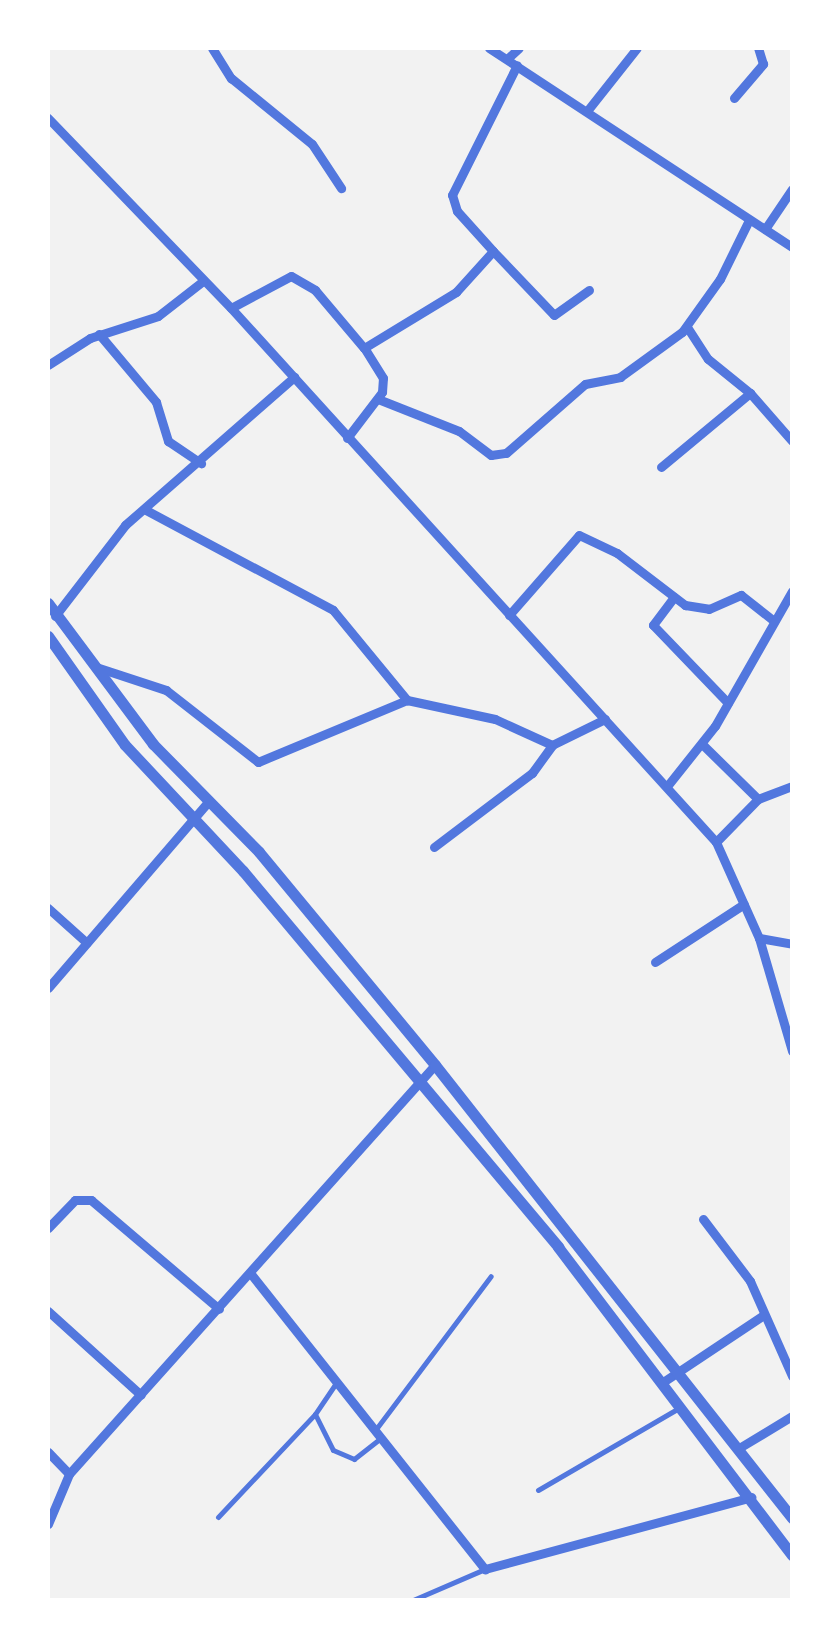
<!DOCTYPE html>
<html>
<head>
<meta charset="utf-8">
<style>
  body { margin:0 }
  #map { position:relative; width:840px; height:1648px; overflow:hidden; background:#f2f2f2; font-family:Helvetica,sans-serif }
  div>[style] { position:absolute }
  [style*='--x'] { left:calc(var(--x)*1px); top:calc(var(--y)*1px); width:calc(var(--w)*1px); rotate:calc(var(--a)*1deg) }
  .service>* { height:5px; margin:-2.5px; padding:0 2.5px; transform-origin:2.5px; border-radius:2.5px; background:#5277de }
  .minor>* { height:9px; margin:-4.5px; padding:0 4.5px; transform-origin:4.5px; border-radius:4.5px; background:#5277de }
  .tertiary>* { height:11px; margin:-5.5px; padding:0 5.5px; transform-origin:5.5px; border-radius:5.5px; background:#5277de }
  span { translate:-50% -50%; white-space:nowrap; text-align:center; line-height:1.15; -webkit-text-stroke:9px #fff; paint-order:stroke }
  .frame { position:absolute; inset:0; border:50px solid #fff; pointer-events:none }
</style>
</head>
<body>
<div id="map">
  <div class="service">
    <i style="--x:336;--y:1383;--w:37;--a:124"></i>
    <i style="--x:315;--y:1414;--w:40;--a:63.4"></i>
    <i style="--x:333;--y:1450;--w:23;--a:23"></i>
    <i style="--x:354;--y:1459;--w:34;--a:-38"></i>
    <i style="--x:376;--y:1429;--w:191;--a:-53.1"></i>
    <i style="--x:538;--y:1490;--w:163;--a:-30.2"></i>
    <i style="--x:218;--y:1517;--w:141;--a:-46.7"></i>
    <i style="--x:413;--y:1600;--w:78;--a:-23.3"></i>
  </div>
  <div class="minor">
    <i style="--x:212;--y:48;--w:36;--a:58"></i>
    <i style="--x:231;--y:78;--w:104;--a:39.2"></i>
    <i style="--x:312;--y:144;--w:53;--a:56.6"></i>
    <i style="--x:489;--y:48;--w:363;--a:33.3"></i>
    <i style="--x:507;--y:59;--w:16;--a:-43"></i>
    <i style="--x:734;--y:98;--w:45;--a:-49.5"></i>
    <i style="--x:763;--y:64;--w:17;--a:-107"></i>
    <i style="--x:587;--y:111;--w:80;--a:-51.6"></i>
    <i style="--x:48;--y:118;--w:264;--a:46.1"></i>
    <i style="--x:231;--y:308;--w:721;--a:47.75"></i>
    <i style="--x:716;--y:842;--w:105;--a:65.9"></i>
    <i style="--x:759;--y:938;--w:118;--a:73.7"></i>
    <i style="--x:765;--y:229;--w:48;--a:-56"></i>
    <i style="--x:493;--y:251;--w:88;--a:46.4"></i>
    <i style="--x:554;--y:315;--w:43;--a:-35.5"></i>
    <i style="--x:231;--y:308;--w:68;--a:-28.1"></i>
    <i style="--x:291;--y:276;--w:28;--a:30"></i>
    <i style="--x:315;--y:290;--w:76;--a:49.8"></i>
    <i style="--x:364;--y:348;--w:108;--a:-31.3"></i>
    <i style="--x:456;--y:292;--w:55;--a:-47.9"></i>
    <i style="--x:493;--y:251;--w:54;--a:-132"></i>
    <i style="--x:457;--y:211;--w:17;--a:-107"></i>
    <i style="--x:452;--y:195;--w:145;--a:-63.4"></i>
    <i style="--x:687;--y:327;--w:38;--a:57"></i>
    <i style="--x:708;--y:359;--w:54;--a:39"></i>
    <i style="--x:750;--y:393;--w:64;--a:48.8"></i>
    <i style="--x:99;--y:334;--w:89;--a:50"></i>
    <i style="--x:156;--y:402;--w:41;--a:72.9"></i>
    <i style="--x:168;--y:441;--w:40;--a:34"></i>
    <i style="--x:48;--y:365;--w:50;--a:-32.7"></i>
    <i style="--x:90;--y:338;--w:71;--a:-17.9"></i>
    <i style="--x:158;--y:316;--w:57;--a:-37.9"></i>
    <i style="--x:378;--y:399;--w:87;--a:21.6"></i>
    <i style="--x:459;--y:431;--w:40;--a:37"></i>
    <i style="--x:491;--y:455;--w:15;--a:-8"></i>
    <i style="--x:506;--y:453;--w:105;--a:-41.1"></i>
    <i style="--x:585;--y:384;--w:36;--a:-11"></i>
    <i style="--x:620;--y:377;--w:77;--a:-36"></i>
    <i style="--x:682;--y:332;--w:65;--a:-54.4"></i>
    <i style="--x:720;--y:279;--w:66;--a:-63.8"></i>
    <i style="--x:347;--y:438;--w:58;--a:-52.7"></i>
    <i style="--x:382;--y:392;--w:14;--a:-86"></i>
    <i style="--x:383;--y:378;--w:36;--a:-122"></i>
    <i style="--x:661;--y:467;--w:116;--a:-39.7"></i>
    <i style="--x:144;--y:509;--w:214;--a:28.1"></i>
    <i style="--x:333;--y:610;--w:117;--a:50.6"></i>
    <i style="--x:674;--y:597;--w:35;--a:127"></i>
    <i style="--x:653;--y:625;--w:108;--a:46.1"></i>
    <i style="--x:509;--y:615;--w:106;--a:-48.8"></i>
    <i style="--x:579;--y:535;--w:42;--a:25.3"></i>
    <i style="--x:617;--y:553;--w:86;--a:37.4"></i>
    <i style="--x:685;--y:605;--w:24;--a:9"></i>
    <i style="--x:709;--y:609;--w:35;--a:-24"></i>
    <i style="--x:741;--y:595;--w:42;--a:38.2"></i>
    <i style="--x:55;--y:616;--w:115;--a:-52.4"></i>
    <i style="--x:125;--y:525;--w:225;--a:-41.2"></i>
    <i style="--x:96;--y:667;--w:74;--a:18.2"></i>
    <i style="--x:166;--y:690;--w:117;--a:38"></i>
    <i style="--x:258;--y:762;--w:161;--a:-22.6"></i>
    <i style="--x:407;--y:700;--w:90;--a:12.2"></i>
    <i style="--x:495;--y:719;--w:63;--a:24.5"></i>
    <i style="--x:552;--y:745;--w:59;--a:-26.1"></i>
    <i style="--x:703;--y:745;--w:77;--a:44.5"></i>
    <i style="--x:668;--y:785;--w:75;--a:-51.5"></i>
    <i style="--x:715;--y:726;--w:155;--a:-60.3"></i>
    <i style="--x:716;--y:842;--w:60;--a:-45.7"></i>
    <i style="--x:758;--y:799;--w:36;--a:-21"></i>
    <i style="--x:434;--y:847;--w:123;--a:-37.1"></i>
    <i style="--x:532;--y:773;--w:34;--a:-54"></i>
    <i style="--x:48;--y:908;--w:52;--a:41.9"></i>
    <i style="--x:759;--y:938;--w:34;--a:10"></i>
    <i style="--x:655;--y:962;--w:106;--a:-33.1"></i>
    <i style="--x:48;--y:988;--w:247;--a:-49.3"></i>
    <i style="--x:703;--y:1219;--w:78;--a:52.8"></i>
    <i style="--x:750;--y:1281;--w:104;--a:66.1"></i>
    <i style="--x:48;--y:1228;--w:39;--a:-46"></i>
    <i style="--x:75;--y:1200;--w:16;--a:0"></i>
    <i style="--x:91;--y:1200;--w:168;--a:40.4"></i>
    <i style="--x:251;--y:1274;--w:377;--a:51.6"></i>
    <i style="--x:485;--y:1569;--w:276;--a:-15.1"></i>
    <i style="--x:48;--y:1311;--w:125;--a:42.1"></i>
    <i style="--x:663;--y:1382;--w:119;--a:-33.7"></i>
    <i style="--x:739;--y:1448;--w:62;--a:-31.1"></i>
    <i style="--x:48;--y:1452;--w:30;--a:46"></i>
    <i style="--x:69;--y:1474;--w:549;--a:-48.18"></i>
    <i style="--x:48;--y:1524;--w:54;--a:-67.2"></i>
  </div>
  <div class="tertiary">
    <i style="--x:48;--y:603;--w:176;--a:53.3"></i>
    <i style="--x:153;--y:744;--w:151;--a:45.5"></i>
    <i style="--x:259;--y:852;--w:276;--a:50.4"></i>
    <i style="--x:435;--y:1065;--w:577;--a:51.76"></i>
    <i style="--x:48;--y:636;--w:133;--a:54.8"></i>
    <i style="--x:125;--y:745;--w:173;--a:46.9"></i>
    <i style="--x:243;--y:871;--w:491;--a:50"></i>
    <i style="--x:558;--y:1247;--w:387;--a:52.8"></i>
  </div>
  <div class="frame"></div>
</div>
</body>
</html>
